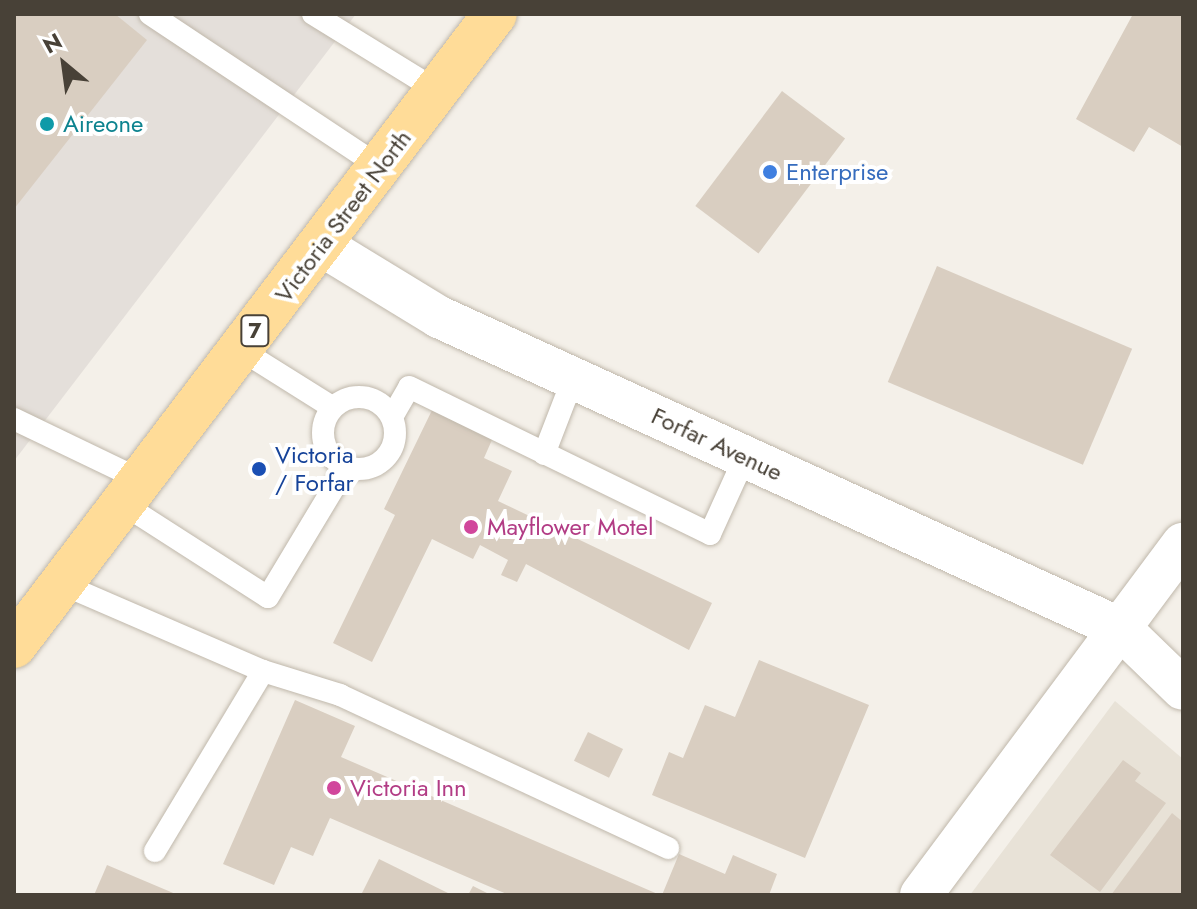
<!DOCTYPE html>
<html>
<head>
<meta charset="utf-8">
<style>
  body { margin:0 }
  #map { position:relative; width:1197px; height:909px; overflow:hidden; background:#f4f0e9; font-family:Jost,sans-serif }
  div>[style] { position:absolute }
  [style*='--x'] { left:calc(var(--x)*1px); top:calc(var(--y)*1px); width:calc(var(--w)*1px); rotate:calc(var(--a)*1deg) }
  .residential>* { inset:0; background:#e8e2d7 }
  .industrial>* { inset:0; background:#e4dfda }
  .building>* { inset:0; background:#d9cec1; transform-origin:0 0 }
  .roads { filter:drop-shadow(0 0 2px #c0b8ab) drop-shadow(0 0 2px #c0b8ab) }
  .lane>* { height:22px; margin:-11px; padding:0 11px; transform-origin:11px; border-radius:11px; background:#fff }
  .lane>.ring { margin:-11px; padding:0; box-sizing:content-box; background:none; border:22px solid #fff; border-radius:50% }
  .street>* { height:42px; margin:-21px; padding:0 21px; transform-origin:21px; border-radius:21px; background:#fff }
  .primary>* { height:44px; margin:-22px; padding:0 22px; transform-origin:22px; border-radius:22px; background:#ffdc98 }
  .dots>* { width:22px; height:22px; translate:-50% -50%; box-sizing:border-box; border:4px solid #fff; border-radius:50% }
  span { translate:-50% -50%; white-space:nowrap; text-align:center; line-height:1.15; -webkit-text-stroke:8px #fff; paint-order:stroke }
  .shield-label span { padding:2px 6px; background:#fff; border:2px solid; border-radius:6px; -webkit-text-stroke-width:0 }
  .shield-label { font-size:22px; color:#484137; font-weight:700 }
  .culture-label { font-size:24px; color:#0d838f }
  .left { translate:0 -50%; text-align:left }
  .shop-label { font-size:24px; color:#366cbe }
  .street-label { font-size:24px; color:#484137 }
  .transit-label { font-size:24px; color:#164399 }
  .hotel-label { font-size:24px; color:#b23c85 }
  .frame { position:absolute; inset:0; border:16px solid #484137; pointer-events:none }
  .north { position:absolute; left:24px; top:24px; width:80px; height:80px; -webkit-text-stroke:6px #fff; paint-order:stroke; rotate:331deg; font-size:22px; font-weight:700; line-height:32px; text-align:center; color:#484137 }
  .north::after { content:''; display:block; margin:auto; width:28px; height:36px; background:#484137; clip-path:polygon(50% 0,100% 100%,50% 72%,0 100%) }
</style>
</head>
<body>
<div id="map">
  <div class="residential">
    <i style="clip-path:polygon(1115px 701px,1183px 759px,1183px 895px,970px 895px)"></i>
  </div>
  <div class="industrial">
    <i style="clip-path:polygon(14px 14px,356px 14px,14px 461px)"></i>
  </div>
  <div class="building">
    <i style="clip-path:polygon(14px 14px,115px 14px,147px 40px,14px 209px)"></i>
    <i style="clip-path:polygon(1133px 14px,1183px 14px,1183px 147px,1149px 127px,1134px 152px,1076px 119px)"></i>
    <i style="left:782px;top:91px;width:79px;height:144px;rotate:37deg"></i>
    <i style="left:937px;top:266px;width:212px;height:126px;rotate:23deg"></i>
    <i style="clip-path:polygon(435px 404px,495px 433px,484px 458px,512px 471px,498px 501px,712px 603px,689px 650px,526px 564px,517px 582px,501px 575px,508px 560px,480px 545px,473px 559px,432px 539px,372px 662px,333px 643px,395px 515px,384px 509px)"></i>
    <i style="clip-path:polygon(759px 660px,869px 705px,805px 858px,652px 795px,669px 752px,683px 758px,705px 705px,735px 717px)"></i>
    <i style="clip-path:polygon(295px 700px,355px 726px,341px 757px,660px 895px,509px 895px,330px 818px,313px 856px,291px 847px,274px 885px,223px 864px)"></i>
    <i style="left:588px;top:732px;width:39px;height:32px;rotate:26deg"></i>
    <i style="clip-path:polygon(1123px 760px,1141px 773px,1135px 781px,1166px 803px,1100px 892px,1050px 855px)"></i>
    <i style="clip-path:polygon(1172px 813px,1183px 822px,1183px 895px,1111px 895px)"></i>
    <i style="clip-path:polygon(679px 854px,725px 874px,733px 855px,777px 874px,769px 895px,662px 895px)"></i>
    <i style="clip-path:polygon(379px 859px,452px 895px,361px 895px)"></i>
    <i style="clip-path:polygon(107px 865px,178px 895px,94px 895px)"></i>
    <i style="clip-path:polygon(473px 886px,491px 895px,468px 895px)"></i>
  </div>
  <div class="roads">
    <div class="lane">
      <i style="--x:150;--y:14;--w:276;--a:33.6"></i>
      <i style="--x:313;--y:14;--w:147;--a:31.6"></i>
      <i style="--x:241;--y:350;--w:107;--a:32.1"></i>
      <i class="ring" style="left:323px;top:397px;width:50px;height:50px"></i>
      <i style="--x:392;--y:417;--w:34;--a:-60"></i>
      <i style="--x:409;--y:387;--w:335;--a:26"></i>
      <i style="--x:710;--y:534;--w:85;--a:-65.6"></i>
      <i style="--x:14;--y:419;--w:141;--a:25.7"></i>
      <i style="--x:544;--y:454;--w:80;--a:-68.9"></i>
      <i style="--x:123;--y:504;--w:172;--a:32.7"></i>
      <i style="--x:268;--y:597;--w:152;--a:-59"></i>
      <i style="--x:62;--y:584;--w:219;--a:23.4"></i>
      <i style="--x:263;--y:671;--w:81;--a:17.3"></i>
      <i style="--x:340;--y:695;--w:362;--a:25"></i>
      <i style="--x:155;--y:851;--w:210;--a:-59"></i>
    </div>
    <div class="street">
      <i style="--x:321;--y:245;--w:138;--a:31.4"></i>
      <i style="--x:439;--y:317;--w:750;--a:24.58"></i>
      <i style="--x:1121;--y:629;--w:86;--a:44.1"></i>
      <i style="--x:921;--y:895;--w:438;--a:-53.3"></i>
    </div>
    <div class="primary">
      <i style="--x:14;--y:646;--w:794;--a:-52.73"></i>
    </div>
  </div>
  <div class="dots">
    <i style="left:47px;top:124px;background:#0f9aa8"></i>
    <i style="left:770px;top:172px;background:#3f7fe0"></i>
    <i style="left:259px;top:469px;background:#1a4fb4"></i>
    <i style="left:471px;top:527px;background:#d1479c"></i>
    <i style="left:334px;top:788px;background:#d1479c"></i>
  </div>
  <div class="shield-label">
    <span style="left:255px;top:331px">7</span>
  </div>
  <div class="culture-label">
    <span class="left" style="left:63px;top:124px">Aireone</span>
  </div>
  <div class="shop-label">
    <span class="left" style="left:786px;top:172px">Enterprise</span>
  </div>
  <div class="street-label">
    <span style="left:343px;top:216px;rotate:-53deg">Victoria Street North</span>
    <span style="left:717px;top:444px;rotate:25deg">Forfar Avenue</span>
  </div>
  <div class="transit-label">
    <span class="left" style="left:275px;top:469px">Victoria<br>/ Forfar</span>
  </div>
  <div class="hotel-label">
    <span class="left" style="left:487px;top:527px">Mayflower Motel</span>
    <span class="left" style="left:350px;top:788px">Victoria Inn</span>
  </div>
  <div class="frame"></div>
  <div class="north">N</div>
</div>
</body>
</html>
